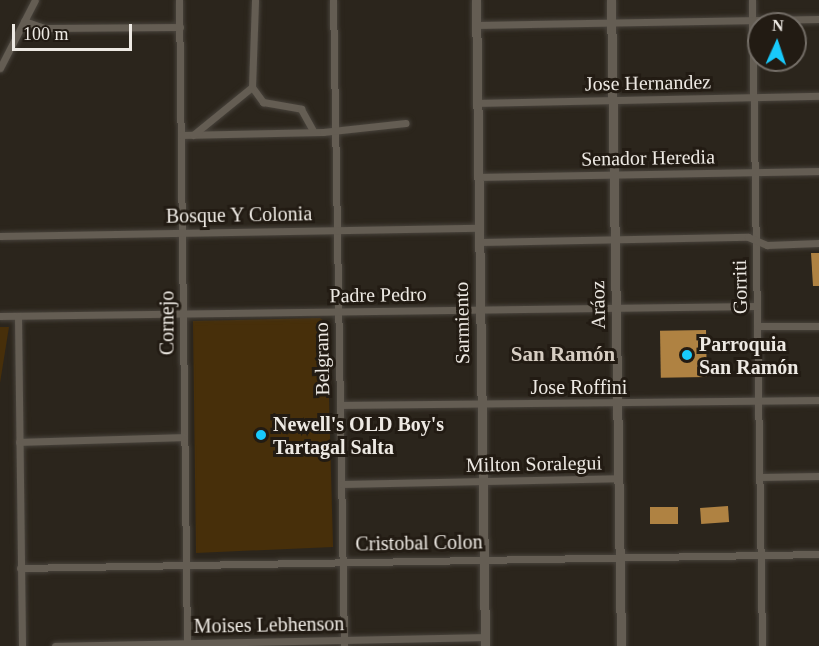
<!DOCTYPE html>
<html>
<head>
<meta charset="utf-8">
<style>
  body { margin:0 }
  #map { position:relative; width:819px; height:646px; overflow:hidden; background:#2b251c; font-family:"Times New Roman",serif }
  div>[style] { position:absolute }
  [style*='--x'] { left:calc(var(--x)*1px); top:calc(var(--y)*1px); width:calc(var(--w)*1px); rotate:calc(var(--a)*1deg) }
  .green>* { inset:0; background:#472f0a }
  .building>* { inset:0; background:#af8242; transform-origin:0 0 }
  .roads { filter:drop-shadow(0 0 2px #48433c) drop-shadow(0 0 2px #48433c) }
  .street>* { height:7px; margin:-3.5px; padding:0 3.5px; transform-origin:3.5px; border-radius:3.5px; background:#645d53 }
  .secondary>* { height:9px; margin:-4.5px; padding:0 4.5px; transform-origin:4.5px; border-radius:4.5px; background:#645d53 }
  .dots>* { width:16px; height:16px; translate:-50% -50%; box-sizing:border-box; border:3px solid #221b13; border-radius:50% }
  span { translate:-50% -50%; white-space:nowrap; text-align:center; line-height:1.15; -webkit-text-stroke:6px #221b13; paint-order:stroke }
  .street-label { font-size:20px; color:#ede9e3 }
  .poi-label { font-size:20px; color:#ede9e3; font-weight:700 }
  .left { translate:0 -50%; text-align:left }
  .neighbourhood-label { font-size:21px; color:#d7cec3; font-weight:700 }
  .north { position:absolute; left:747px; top:12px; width:60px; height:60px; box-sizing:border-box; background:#221b13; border:2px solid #736d66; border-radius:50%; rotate:3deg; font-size:16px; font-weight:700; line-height:24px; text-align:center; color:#ede9e3 }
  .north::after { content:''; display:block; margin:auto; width:21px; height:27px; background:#18cafc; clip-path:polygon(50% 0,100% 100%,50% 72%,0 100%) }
  .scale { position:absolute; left:12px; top:24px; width:120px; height:27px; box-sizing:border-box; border:3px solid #ede9e3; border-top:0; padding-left:8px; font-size:18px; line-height:21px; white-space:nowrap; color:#ede9e3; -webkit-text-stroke:4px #221b13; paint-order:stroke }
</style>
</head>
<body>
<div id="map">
  <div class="green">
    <i style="clip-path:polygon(320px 318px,327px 323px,333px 547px,196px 553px,193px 321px)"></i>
    <i style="clip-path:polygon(0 327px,9px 327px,0 383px)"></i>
  </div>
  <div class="building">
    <i style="clip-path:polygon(811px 253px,819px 253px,819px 286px,813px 286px)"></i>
    <i style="left:706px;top:330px;width:47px;height:46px;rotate:89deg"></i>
    <i style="left:728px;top:506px;width:16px;height:28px;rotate:86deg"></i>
    <i style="left:650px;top:507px;width:28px;height:17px"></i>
  </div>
  <div class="roads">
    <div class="street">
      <i style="--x:179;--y:0;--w:646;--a:89.29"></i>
      <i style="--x:333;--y:0;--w:646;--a:89.02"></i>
      <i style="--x:752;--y:0;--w:646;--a:89.11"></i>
      <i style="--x:24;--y:21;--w:21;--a:19"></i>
      <i style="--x:44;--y:28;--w:136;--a:-0.4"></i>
      <i style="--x:476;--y:25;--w:343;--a:-1"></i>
      <i style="--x:0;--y:68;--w:76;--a:-62.8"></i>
      <i style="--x:252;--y:87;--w:19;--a:54"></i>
      <i style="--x:263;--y:102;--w:39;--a:10"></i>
      <i style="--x:301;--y:109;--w:26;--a:61"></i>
      <i style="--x:477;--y:103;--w:342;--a:-1.2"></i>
      <i style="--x:181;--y:135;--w:142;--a:-1.2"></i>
      <i style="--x:323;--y:132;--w:83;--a:-6.2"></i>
      <i style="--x:193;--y:135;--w:76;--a:-39.1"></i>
      <i style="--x:252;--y:87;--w:87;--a:-88"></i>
      <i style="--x:478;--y:177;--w:341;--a:-1"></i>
      <i style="--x:0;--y:236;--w:479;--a:-1"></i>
      <i style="--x:479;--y:242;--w:269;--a:-1.1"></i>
      <i style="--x:748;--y:237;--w:21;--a:23"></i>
      <i style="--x:767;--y:245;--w:52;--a:-2.2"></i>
      <i style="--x:0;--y:316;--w:757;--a:-0.76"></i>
      <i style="--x:18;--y:316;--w:330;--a:89.3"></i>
      <i style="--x:757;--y:326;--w:62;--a:0"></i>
      <i style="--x:340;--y:405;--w:479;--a:-0.6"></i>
      <i style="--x:19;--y:442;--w:165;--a:-1.7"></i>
      <i style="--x:760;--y:477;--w:59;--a:-1"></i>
      <i style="--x:342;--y:484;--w:276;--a:-1.2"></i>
      <i style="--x:20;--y:568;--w:799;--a:-1"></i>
      <i style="--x:55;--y:646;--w:430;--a:-1.2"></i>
    </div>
    <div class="secondary">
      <i style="--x:476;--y:0;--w:646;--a:89.2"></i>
      <i style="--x:611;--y:0;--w:646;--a:89.11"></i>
    </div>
  </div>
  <div class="dots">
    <i style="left:687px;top:355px;background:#18cafc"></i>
    <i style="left:261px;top:435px;background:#18cafc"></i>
  </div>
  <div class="street-label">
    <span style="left:648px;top:83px;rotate:-1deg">Jose Hernandez</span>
    <span style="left:648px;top:158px;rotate:-1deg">Senador Heredia</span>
    <span style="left:239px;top:215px;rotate:-1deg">Bosque Y Colonia</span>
    <span style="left:740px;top:287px;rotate:-91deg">Gorriti</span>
    <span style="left:378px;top:295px;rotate:-1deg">Padre Pedro</span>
    <span style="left:598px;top:305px;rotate:-91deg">Aráoz</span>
    <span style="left:167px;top:323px;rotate:-90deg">Cornejo</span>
    <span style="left:462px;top:323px;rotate:-91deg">Sarmiento</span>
    <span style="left:322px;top:359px;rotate:-91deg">Belgrano</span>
    <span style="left:579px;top:387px">Jose Roffini</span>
    <span style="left:534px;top:464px;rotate:-1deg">Milton Soralegui</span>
    <span style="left:419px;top:543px;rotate:-1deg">Cristobal Colon</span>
    <span style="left:269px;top:625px;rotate:-1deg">Moises Lebhenson</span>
  </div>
  <div class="poi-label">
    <span class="left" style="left:699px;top:356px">Parroquia<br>San Ramón</span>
    <span class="left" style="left:273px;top:436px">Newell's OLD Boy's<br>Tartagal Salta</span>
  </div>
  <div class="neighbourhood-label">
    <span style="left:563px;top:354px">San Ramón</span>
  </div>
  <div class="north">N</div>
  <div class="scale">100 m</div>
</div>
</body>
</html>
